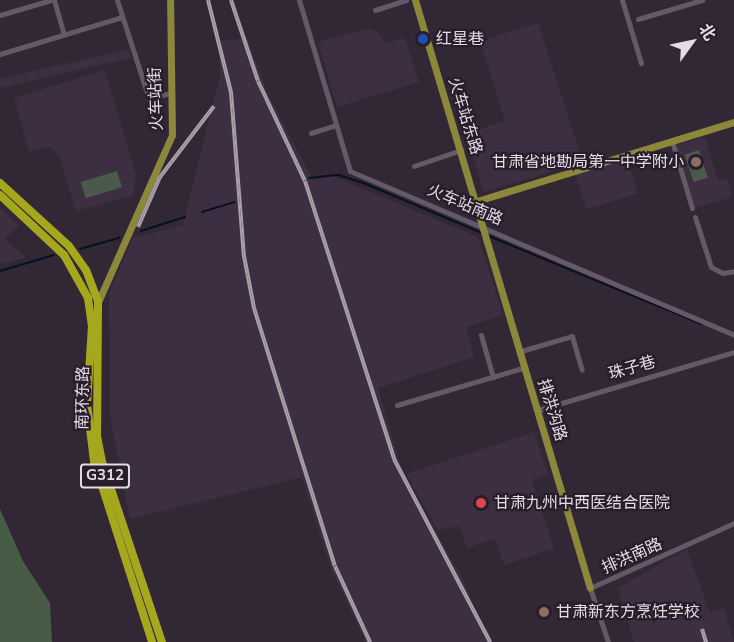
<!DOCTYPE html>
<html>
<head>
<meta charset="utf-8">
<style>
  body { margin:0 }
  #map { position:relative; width:734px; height:642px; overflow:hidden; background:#322734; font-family:"Nunito Sans","Noto Sans SC",sans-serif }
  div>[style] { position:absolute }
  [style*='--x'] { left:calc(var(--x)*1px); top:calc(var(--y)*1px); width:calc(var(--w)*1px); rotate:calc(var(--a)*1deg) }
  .built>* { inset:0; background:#3d2f41; transform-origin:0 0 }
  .green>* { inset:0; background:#4a5a4a; transform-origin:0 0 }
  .forest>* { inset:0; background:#475b47 }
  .stream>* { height:1.5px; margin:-0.75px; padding:0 0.75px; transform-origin:0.75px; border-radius:0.75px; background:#061023 }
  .minor>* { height:5px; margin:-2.5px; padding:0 2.5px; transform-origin:2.5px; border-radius:2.5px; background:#655868 }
  .major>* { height:7px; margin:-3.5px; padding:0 3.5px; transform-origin:3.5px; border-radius:3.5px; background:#8b883b }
  .highway>* { height:8px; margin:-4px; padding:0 4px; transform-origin:4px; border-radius:4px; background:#a5a81d }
  .rail>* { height:4px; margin-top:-2px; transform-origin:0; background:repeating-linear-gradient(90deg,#281d2a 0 4.5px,#a9a0ab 0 9px); box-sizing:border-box; border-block:2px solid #a9a0ab }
  .dots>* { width:16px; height:16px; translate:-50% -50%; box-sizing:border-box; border:3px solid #281d2a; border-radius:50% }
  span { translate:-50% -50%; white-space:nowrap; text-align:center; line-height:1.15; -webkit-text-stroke:4.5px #281d2a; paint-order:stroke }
  .shield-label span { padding:2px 4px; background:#281d2a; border:2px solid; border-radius:4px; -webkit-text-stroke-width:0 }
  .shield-label { font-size:15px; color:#e3dce5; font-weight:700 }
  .poi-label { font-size:16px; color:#e3dce5 }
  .left { translate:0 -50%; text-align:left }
  .right { translate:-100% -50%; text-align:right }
  .street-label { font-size:16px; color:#e3dce5 }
  .north { position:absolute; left:662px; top:12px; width:60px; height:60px; -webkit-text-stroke:4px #281d2a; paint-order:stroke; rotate:57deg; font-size:16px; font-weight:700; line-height:24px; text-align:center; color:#e3dce5 }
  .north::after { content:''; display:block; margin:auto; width:21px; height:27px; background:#e3dce5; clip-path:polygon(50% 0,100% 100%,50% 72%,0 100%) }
</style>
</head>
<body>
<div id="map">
  <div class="built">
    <i style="clip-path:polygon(538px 23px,583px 162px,484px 192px,466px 133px,505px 121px,480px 41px)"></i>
    <i style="clip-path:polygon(369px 28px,378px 32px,386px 43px,405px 38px,419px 82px,337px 107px,318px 42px)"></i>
    <i style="clip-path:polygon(247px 39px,268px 94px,313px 180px,330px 175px,478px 237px,503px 315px,466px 327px,474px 357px,378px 388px,402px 472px,462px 578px,487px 642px,366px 642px,331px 569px,302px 477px,130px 519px,110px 416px,109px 294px,133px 238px,183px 225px,220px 77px,219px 40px)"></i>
    <i style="left:129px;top:49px;width:9px;height:135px;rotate:77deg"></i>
    <i style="clip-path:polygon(105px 70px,136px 175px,133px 196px,76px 211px,59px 155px,48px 146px,29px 152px,14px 98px)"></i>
    <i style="clip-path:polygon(705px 137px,718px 181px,727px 178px,732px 197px,694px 208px,676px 145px)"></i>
    <i style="left:627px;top:158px;width:37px;height:54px;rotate:73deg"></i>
    <i style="clip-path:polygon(0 207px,19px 226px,5px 239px,26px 258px,0 264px)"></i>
    <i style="clip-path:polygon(534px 432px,548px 474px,532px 480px,554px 548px,504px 565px,495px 538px,467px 548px,459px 526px,438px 530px,406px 474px)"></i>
    <i style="clip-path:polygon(687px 549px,710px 613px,724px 608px,734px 642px,634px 642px,618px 588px)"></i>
  </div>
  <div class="green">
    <i style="left:699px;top:150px;width:29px;height:15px;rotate:72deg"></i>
    <i style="left:117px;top:171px;width:17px;height:38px;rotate:73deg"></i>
  </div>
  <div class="forest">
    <i style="clip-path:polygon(0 509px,23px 561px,50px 603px,52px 642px,0 642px)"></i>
  </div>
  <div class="stream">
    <i style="--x:309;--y:178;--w:30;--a:-6"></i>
    <i style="--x:339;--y:175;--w:26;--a:18"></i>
    <i style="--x:364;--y:183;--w:128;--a:23"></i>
    <i style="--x:202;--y:212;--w:34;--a:-17"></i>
    <i style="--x:141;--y:231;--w:46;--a:-17.7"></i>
    <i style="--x:489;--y:236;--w:230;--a:22.5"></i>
    <i style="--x:80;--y:249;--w:41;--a:-15.8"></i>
    <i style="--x:0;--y:271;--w:56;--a:-16.5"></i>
  </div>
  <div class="minor">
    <i style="--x:54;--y:0;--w:36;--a:74"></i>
    <i style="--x:117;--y:0;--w:104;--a:72.1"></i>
    <i style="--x:149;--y:99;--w:22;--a:-16"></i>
    <i style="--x:299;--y:0;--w:178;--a:73.4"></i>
    <i style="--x:350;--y:171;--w:418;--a:23.1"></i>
    <i style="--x:622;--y:0;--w:66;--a:73.2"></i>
    <i style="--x:375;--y:10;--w:33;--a:-18"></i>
    <i style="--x:0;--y:15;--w:53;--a:-16.4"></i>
    <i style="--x:638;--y:19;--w:67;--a:-16.5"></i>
    <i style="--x:0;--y:54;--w:127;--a:-16.9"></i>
    <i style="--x:311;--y:133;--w:25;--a:-18"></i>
    <i style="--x:672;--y:141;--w:70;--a:73.4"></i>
    <i style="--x:414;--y:166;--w:50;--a:-18.8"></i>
    <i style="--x:695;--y:217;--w:52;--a:72.3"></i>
    <i style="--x:711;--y:267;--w:13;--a:27"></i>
    <i style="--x:723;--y:273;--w:11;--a:-10"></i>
    <i style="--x:481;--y:335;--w:44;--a:74.1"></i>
    <i style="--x:521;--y:351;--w:53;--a:-16.4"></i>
    <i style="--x:572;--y:336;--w:35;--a:74"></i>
    <i style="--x:397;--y:405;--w:134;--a:-16.4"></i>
    <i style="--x:538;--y:410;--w:204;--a:-16.5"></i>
    <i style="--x:608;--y:642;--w:57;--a:-108.4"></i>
    <i style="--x:590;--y:588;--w:158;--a:-24.3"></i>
  </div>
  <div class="major">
    <i style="--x:415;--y:0;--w:613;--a:73.43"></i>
    <i style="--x:477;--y:201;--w:269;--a:-17.1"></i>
    <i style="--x:98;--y:302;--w:183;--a:-66.1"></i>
    <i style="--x:172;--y:135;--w:135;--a:-90.8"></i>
  </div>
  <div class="highway">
    <i style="--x:0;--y:183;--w:93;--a:42.4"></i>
    <i style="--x:69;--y:246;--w:29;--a:55"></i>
    <i style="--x:86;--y:270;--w:33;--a:69"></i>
    <i style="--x:98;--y:301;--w:135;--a:90.4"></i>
    <i style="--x:97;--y:436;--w:26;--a:79"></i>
    <i style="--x:102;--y:462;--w:190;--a:71.6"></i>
    <i style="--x:0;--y:195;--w:88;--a:43.2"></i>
    <i style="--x:64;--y:255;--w:49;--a:60.8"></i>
    <i style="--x:88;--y:298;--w:28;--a:82"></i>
    <i style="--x:92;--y:326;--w:78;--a:93.7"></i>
    <i style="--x:87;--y:404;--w:57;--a:83"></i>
    <i style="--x:94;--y:461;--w:190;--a:72.2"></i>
  </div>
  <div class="rail">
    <i style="--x:208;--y:0;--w:95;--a:76"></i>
    <i style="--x:231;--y:92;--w:165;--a:85.5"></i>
    <i style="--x:244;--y:256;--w:53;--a:79.1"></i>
    <i style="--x:254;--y:308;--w:270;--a:72.6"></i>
    <i style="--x:335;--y:566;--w:84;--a:65.3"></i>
    <i style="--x:231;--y:0;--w:85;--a:71.6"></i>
    <i style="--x:258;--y:81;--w:110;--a:64.8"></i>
    <i style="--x:305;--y:181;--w:292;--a:72.2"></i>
    <i style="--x:394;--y:459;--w:207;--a:62.3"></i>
    <i style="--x:138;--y:227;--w:55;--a:-66.3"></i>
    <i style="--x:160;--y:177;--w:89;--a:-52.7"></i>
    <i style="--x:702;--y:629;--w:14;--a:73"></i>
  </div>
  <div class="dots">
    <i style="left:423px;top:39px;background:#1a4fb4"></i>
    <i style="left:696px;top:162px;background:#8d6e63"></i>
    <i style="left:481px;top:503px;background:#e0444e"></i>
    <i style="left:544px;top:612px;background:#8d6e63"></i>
  </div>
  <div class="shield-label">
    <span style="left:105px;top:476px">G312</span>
  </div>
  <div class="poi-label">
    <span class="left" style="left:436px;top:39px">红星巷</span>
    <span class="right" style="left:684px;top:162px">甘肃省地勘局第一中学附小</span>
    <span class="left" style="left:494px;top:503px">甘肃九州中西医结合医院</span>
    <span class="left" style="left:556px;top:612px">甘肃新东方烹饪学校</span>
  </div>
  <div class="street-label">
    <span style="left:156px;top:99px;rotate:-92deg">火车站街</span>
    <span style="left:465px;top:116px;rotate:73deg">火车站东路</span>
    <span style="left:465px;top:205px;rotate:23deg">火车站南路</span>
    <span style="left:632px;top:368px;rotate:-16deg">珠子巷</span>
    <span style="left:83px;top:398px;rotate:-89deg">南环东路</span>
    <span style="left:552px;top:410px;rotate:73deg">排洪沟路</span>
    <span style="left:632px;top:556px;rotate:-24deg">排洪南路</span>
  </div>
  <div class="north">北</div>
</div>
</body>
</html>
